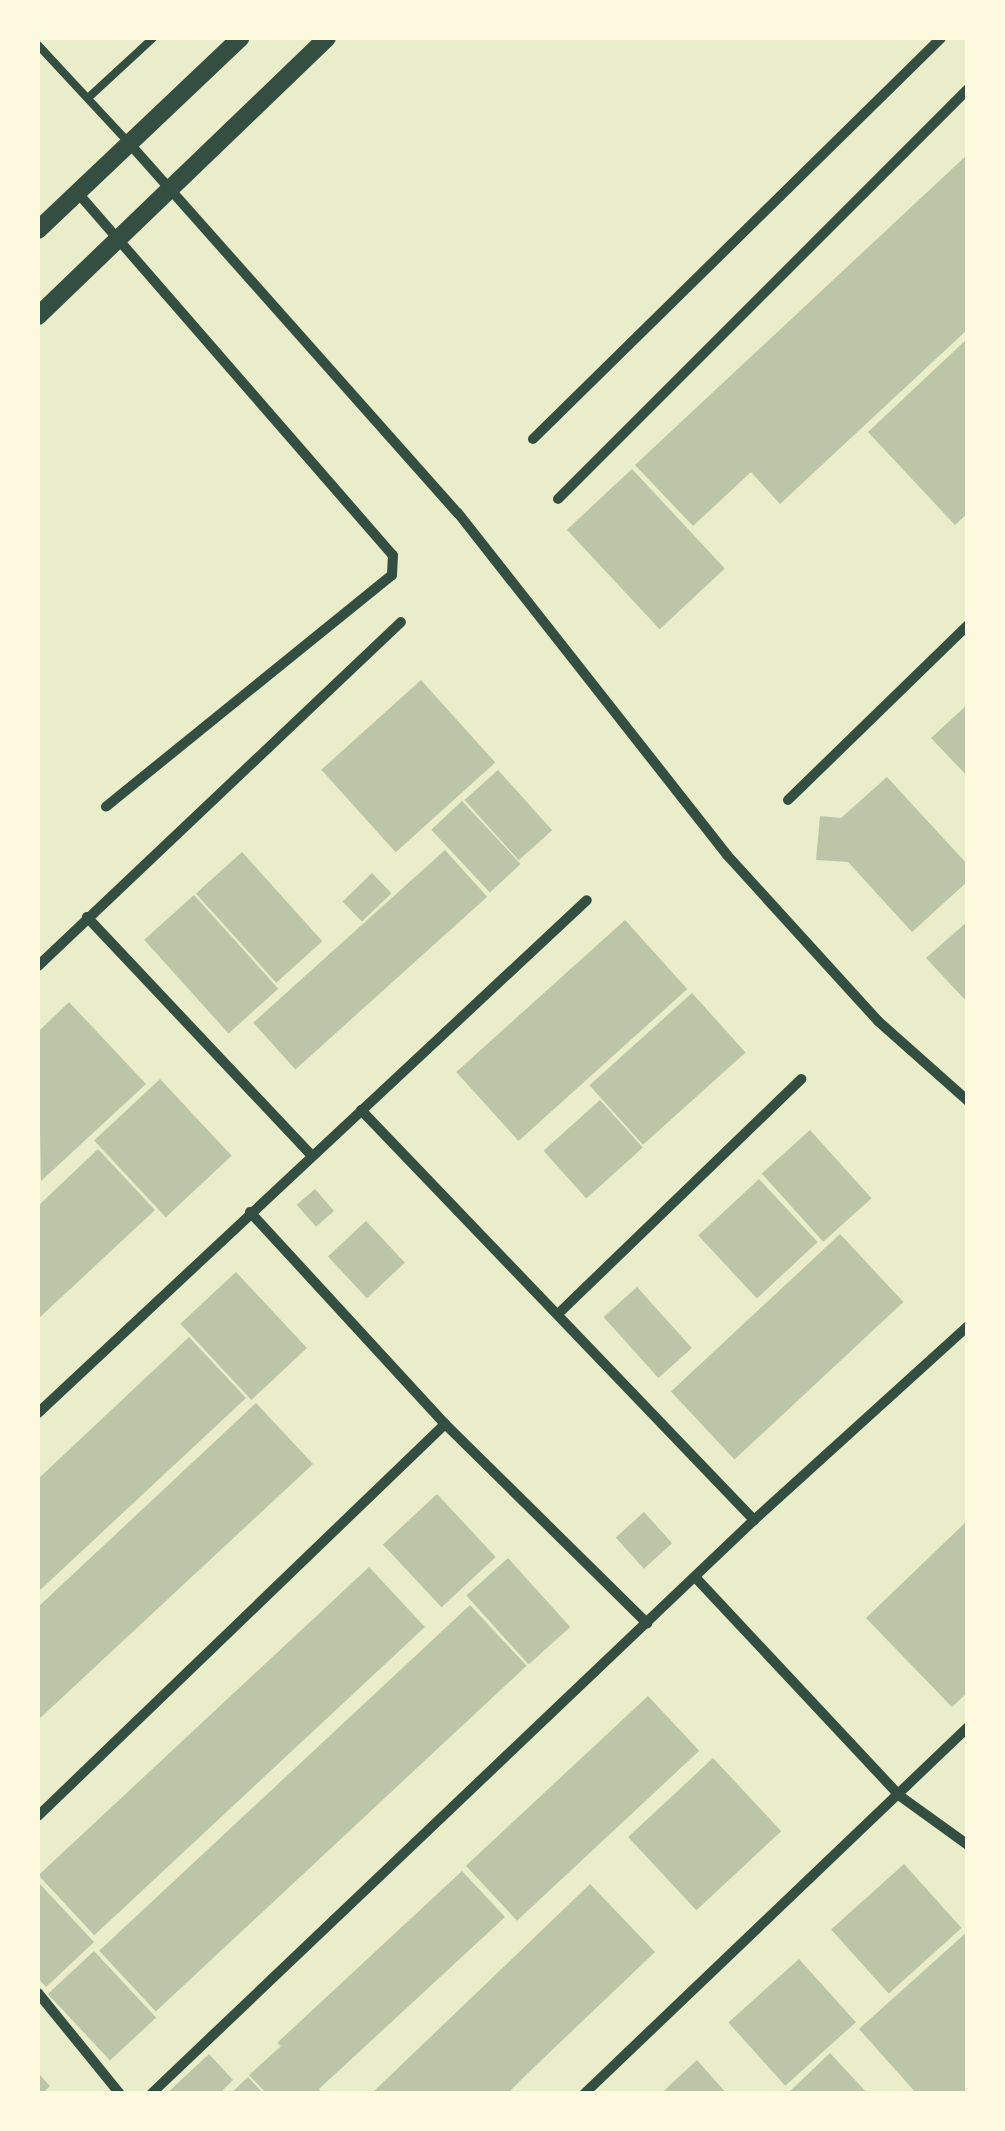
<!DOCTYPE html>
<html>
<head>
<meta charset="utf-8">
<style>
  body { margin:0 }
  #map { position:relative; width:1005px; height:2131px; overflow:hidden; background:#e9edc9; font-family:"Sofia Sans Condensed",sans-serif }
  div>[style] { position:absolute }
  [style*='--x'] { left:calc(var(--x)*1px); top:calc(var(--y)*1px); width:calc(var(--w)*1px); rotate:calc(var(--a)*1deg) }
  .building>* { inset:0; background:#bcc5a7; transform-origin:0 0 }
  .service>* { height:8px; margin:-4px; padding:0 4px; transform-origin:4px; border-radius:4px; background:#344e41 }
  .minor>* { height:10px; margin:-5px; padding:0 5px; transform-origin:5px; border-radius:5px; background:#344e41 }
  .tertiary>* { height:18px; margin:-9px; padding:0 9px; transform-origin:9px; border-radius:9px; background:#344e41 }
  span { translate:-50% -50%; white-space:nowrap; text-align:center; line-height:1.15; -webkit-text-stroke:9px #fefae0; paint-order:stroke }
  .frame { position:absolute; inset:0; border:40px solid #fefae0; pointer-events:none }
</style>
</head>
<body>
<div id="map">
  <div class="building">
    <i style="clip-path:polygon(968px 154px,968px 329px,780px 504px,751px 472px,693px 526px,635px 465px)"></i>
    <i style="clip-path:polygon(968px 338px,968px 513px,955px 525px,868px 432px)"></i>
    <i style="left:632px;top:469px;width:136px;height:89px;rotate:47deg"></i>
    <i style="left:421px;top:680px;width:111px;height:134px;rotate:48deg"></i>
    <i style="clip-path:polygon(968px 704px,968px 777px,931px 738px)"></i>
    <i style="left:498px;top:770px;width:81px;height:45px;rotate:48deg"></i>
    <i style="clip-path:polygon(887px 777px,968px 865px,968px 881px,912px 932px,848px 862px,816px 860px,820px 816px,841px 818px)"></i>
    <i style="left:462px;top:801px;width:86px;height:42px;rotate:47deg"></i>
    <i style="left:445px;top:850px;width:63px;height:258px;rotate:48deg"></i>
    <i style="left:242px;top:852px;width:120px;height:62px;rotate:48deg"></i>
    <i style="left:372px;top:873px;width:28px;height:41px;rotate:46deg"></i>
    <i style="left:194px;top:895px;width:126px;height:67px;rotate:48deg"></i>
    <i style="left:625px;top:920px;width:93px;height:227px;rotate:48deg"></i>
    <i style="clip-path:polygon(968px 921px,968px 1003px,926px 958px)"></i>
    <i style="left:692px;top:993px;width:80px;height:138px;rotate:48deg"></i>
    <i style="clip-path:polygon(69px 1002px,146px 1084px,41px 1181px,38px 1032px)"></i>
    <i style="left:160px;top:1079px;width:105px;height:90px;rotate:47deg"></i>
    <i style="left:600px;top:1100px;width:64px;height:76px;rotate:48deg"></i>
    <i style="left:810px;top:1130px;width:92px;height:65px;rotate:48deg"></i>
    <i style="clip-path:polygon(98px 1149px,155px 1210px,38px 1319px,38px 1206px)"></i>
    <i style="left:759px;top:1179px;width:86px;height:83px;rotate:47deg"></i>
    <i style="left:315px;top:1189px;width:29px;height:24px;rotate:49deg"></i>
    <i style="left:366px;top:1221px;width:57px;height:52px;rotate:47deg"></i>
    <i style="left:840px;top:1234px;width:93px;height:231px;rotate:47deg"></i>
    <i style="left:236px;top:1272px;width:104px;height:76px;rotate:47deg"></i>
    <i style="left:637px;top:1287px;width:82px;height:45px;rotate:48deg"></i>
    <i style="clip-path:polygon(189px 1337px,246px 1398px,38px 1592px,38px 1479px)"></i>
    <i style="clip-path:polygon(256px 1403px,313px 1464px,38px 1720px,38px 1607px)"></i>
    <i style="left:437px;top:1494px;width:86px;height:74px;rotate:47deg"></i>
    <i style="left:644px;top:1512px;width:42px;height:38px;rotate:48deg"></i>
    <i style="clip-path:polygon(968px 1520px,968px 1692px,952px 1707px,866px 1618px)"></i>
    <i style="left:508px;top:1558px;width:93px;height:56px;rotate:48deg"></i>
    <i style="left:369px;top:1567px;width:82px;height:452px;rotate:47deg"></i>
    <i style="left:470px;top:1605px;width:83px;height:507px;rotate:47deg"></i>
    <i style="left:648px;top:1696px;width:75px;height:249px;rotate:47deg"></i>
    <i style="left:713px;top:1758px;width:100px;height:116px;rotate:47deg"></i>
    <i style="left:904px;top:1864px;width:86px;height:98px;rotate:48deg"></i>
    <i style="clip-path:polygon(462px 1871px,505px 1917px,319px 2089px,323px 2094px,267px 2094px,249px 2075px,281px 2046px,277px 2043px)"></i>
    <i style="clip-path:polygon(38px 1882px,94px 1942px,46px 1987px,38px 1978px)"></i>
    <i style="clip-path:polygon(590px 1884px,655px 1952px,528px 2073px,507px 2094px,371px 2094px)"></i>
    <i style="clip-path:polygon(968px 1931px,968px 2094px,917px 2094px,859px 2029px)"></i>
    <i style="left:94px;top:1951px;width:91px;height:63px;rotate:47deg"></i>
    <i style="left:799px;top:1959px;width:85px;height:95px;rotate:48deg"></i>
    <i style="clip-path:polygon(830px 2053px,868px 2094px,787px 2094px)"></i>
    <i style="clip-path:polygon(209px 2054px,233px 2080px,219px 2094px,166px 2094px)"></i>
    <i style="clip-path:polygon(697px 2060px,727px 2094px,661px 2094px,670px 2085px)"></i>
    <i style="clip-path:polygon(38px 2073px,50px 2086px,42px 2094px,38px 2094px)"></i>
    <i style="clip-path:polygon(248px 2077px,264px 2094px,230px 2094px)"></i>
  </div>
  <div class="service">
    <i style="--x:38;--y:45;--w:134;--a:47.1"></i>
    <i style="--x:88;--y:98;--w:88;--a:-42.7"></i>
  </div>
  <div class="minor">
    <i style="--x:129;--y:143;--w:495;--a:48.4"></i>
    <i style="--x:458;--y:513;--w:435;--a:51.8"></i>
    <i style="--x:727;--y:855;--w:224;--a:47.7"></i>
    <i style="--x:878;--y:1021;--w:120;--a:41.6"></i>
    <i style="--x:77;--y:192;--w:481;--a:49"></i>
    <i style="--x:393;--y:555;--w:20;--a:93"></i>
    <i style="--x:392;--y:575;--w:368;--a:141"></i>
    <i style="--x:533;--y:439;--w:572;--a:-44.5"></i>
    <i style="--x:558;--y:499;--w:580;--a:-45"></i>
    <i style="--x:788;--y:800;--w:251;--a:-44.2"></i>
    <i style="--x:87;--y:917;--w:328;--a:46.7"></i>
    <i style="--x:38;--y:966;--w:500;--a:-43.46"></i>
    <i style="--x:361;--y:1110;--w:568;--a:46.21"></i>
    <i style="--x:250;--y:1212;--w:288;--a:47.4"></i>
    <i style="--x:445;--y:1424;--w:284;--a:44.6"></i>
    <i style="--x:559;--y:1313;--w:337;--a:-44"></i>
    <i style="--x:38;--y:1413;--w:751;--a:-43.06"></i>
    <i style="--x:695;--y:1577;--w:300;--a:46.9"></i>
    <i style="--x:900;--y:1796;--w:84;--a:35.8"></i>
    <i style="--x:38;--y:1816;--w:565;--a:-43.92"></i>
    <i style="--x:38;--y:1993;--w:130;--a:50.9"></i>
    <i style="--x:151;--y:2094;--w:833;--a:-43.59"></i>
    <i style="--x:754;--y:1520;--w:289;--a:-42.2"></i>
    <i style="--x:584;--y:2094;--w:531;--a:-43.7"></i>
  </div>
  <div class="tertiary">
    <i style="--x:38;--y:230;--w:279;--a:-43.5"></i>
    <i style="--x:38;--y:316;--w:401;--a:-43.9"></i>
  </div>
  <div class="frame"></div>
</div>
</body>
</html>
